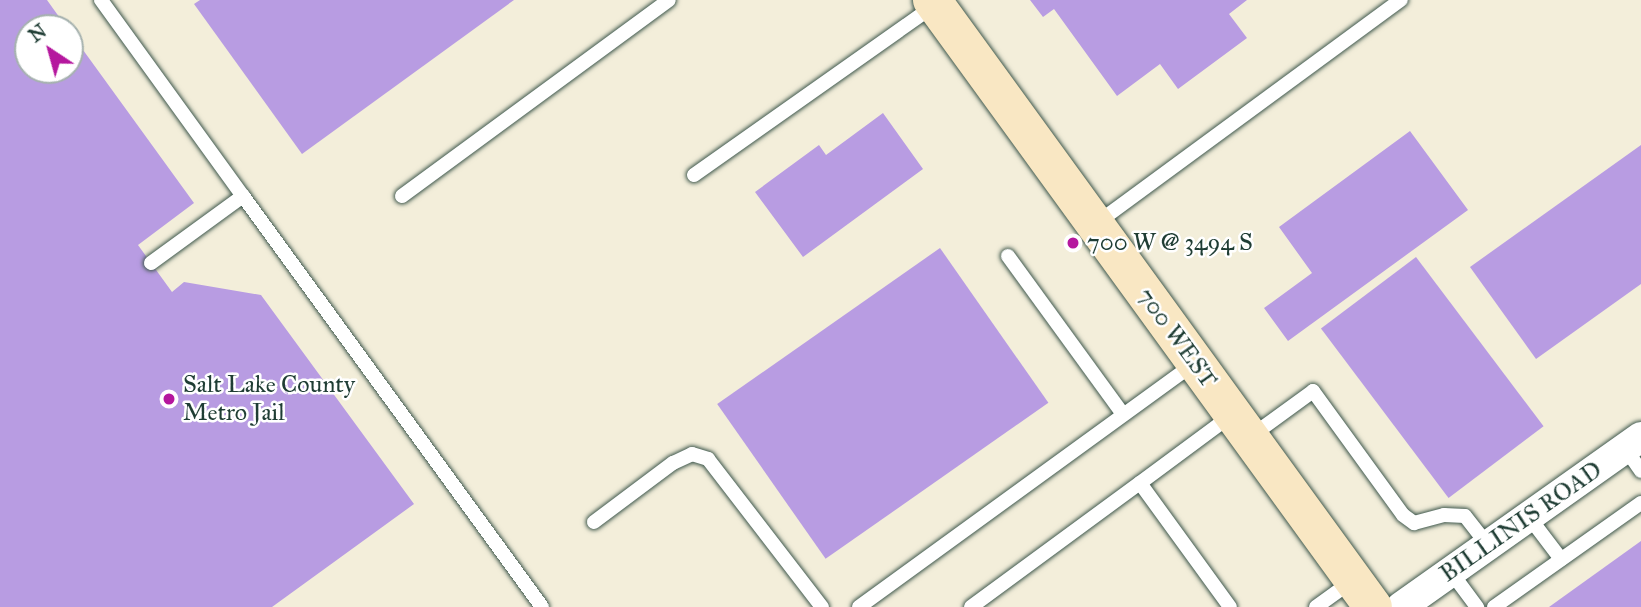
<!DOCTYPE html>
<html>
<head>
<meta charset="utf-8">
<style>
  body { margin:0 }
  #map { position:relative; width:1641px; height:607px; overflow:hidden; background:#f3eeda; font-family:"IM FELL Great Primer",serif }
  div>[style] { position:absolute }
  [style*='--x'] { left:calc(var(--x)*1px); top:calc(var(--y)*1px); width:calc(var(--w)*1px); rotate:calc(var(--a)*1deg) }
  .building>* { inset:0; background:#b89ce2; transform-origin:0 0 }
  .roads { filter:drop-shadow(0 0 2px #3f584d) drop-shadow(0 0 2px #3f584d) }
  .lane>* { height:14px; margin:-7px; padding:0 7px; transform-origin:7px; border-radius:7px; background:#fff }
  .street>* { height:30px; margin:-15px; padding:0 15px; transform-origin:15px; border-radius:15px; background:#fff }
  .secondary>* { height:38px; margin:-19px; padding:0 19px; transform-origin:19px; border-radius:19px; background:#f9e7c3 }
  .dots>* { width:19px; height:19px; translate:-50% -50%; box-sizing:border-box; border:4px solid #fff; border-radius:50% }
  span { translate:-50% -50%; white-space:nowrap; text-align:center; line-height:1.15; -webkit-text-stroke:5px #fff; paint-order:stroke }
  .poi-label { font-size:24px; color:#1f3d34 }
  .left { translate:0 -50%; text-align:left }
  .street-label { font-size:24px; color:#1f3d34 }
  .north { position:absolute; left:14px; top:14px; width:70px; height:70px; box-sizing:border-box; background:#fff; border:2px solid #a5b1ae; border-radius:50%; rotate:324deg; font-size:19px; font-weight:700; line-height:28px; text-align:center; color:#1f3d34 }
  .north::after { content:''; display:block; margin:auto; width:24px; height:32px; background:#b5179e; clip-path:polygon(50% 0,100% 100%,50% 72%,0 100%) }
</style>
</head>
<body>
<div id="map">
  <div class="building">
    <i style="clip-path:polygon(0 0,47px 0,67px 28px,28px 28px,28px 70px,70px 70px,70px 32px,194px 203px,138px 245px,172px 292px,184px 282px,261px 295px,414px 504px,272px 607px,0 607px)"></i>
    <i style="clip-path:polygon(200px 0,514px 0,302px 154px,194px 4px)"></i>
    <i style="clip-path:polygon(1030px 0,1247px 0,1229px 14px,1247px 38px,1178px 89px,1160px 64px,1117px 96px,1054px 9px,1043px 17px)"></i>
    <i style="clip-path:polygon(883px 113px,923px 169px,803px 257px,755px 192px,819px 145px,826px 155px)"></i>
    <i style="clip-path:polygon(1410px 131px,1468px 210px,1288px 341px,1264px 308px,1312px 273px,1279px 227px)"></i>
    <i style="clip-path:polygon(1641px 145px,1641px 284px,1536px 359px,1470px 267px)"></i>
    <i style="left:940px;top:248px;width:189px;height:272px;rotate:55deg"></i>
    <i style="left:1416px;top:257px;width:212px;height:119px;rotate:53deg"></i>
    <i style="clip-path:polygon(1641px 541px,1641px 607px,1549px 607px)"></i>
  </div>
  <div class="roads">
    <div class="lane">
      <i style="--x:101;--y:0;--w:242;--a:54.1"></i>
      <i style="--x:694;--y:175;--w:294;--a:-35.2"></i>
      <i style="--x:402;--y:196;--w:331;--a:-36.3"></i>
      <i style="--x:1097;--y:223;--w:377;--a:-36.3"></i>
      <i style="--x:1008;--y:256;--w:195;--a:54"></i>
      <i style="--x:151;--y:263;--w:114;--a:-36.1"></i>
      <i style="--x:243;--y:196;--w:508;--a:53.96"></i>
      <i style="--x:1250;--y:437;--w:78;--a:-36.1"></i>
      <i style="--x:1313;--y:391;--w:153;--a:54"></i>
      <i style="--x:1403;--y:515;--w:14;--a:36"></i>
      <i style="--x:1414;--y:523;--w:31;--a:-15"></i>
      <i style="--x:1444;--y:515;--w:21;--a:3"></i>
      <i style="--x:1465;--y:516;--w:37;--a:52"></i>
      <i style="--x:1625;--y:448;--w:28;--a:55"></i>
      <i style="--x:1529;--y:517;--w:53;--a:52.7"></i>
      <i style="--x:594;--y:522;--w:99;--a:-36.8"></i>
      <i style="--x:673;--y:463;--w:21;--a:-25"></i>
      <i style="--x:692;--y:454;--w:17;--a:17"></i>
      <i style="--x:708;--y:459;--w:187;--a:52.4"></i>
      <i style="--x:1451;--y:572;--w:44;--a:53.4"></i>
      <i style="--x:859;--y:607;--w:415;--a:-36"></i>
      <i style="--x:971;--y:607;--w:210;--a:-36.3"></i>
      <i style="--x:1230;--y:607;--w:153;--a:-126"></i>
      <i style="--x:1140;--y:483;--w:114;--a:-36.5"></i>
      <i style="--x:1316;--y:607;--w:44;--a:-35.8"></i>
      <i style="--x:1494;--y:607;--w:180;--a:-35.3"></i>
    </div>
    <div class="street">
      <i style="--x:1401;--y:607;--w:294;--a:-35.3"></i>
    </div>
    <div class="secondary">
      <i style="--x:932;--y:0;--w:750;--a:54"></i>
    </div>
  </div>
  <div class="dots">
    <i style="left:1073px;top:243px;background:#b5179e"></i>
    <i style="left:169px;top:399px;background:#b5179e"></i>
  </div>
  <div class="poi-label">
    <span class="left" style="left:1087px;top:243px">700 W @ 3494 S</span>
    <span class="left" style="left:183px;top:399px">Salt Lake County<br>Metro Jail</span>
  </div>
  <div class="street-label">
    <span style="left:1177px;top:338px;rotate:54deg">700 WEST</span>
    <span style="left:1521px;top:522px;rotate:-35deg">BILLINIS ROAD</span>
  </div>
  <div class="north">N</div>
</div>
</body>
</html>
